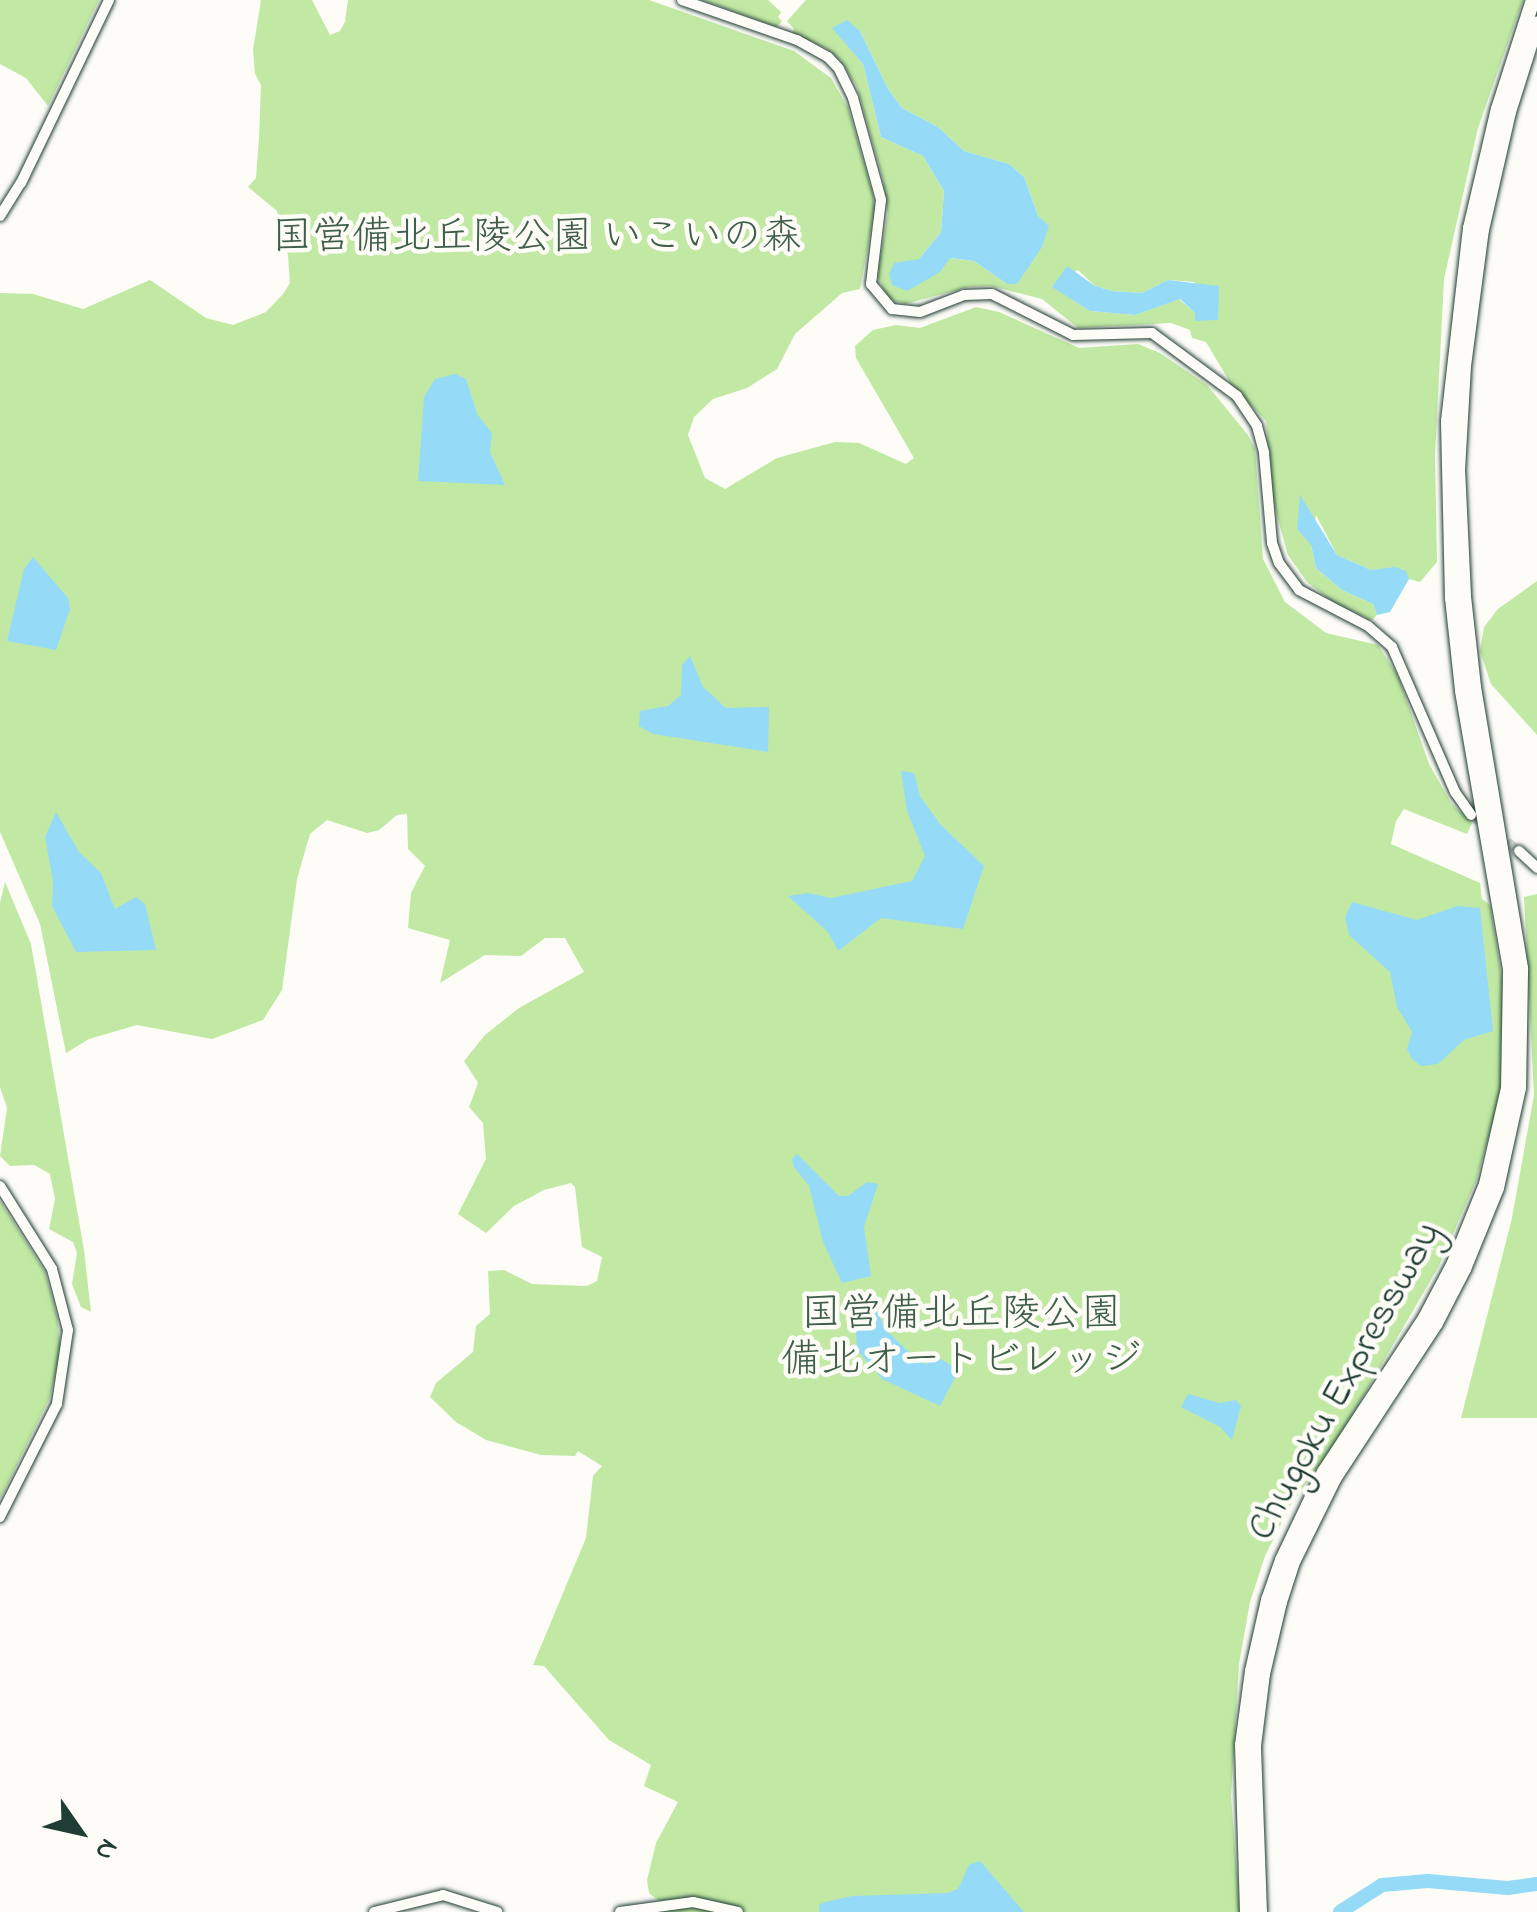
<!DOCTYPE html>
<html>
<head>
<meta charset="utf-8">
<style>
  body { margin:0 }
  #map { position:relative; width:1537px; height:1912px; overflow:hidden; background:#fdfcf7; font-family:"Indie Flower","Klee One",sans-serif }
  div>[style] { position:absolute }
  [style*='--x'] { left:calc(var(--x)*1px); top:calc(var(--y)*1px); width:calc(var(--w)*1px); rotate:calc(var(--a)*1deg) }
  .green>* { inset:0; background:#c1e9a4 }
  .water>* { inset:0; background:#95dbf7 }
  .river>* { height:14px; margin:-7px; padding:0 7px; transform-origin:7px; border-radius:7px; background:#95dbf7 }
  .secondary-tunnel>* { height:10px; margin-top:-5px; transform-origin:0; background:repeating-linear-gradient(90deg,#d1d6d0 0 10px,transparent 0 15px) }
  .roads { filter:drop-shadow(0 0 2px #1f3d34) drop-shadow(0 0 2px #1f3d34) }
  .secondary>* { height:10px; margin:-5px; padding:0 5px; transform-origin:5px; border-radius:5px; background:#fdfcf7 }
  .highway>* { height:14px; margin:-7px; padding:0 7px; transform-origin:7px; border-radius:7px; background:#fdfcf7 }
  span { translate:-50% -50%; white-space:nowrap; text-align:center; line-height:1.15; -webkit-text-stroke:9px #fdfcf7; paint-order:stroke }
  .park-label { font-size:40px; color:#3f5f4a }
  .street-label { font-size:40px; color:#1f3d34 }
  .north { position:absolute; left:30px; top:1782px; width:100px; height:100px; -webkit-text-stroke:8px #fdfcf7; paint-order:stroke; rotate:124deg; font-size:28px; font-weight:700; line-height:40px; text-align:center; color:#1f3d34 }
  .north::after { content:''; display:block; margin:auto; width:35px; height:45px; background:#1f3d34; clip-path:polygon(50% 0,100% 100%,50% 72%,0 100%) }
</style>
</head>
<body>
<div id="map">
  <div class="green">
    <i style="clip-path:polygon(0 0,99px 0,48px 106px,26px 78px,0 64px)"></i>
    <i style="clip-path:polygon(261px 0,312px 0,330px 35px,340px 31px,345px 22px,348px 0,649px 0,794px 51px,831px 78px,848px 108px,872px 191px,875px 208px,860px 289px,842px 293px,795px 334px,777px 369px,747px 388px,713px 399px,694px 417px,688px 435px,705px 478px,725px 489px,777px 458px,835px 442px,859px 443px,906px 464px,914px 458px,856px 358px,855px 346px,873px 330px,896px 325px,920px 328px,976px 307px,999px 312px,1079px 348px,1138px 344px,1160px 353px,1207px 385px,1248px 435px,1255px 449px,1263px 559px,1285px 602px,1326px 633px,1378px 645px,1398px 676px,1429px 764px,1451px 803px,1472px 823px,1467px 834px,1404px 809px,1396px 821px,1391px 844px,1480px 883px,1482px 899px,1490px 905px,1504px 991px,1503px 1086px,1476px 1181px,1439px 1266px,1340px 1436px,1290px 1506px,1265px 1556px,1250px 1602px,1239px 1664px,1231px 1796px,1240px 1912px,663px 1912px,677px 1900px,659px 1901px,649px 1893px,647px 1880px,656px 1843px,678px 1802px,644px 1786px,651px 1765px,609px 1740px,544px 1666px,533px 1665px,586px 1538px,593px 1476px,602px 1466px,578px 1451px,575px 1456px,541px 1455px,486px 1440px,456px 1422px,430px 1397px,436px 1383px,473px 1352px,476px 1326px,490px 1314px,488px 1271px,504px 1270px,532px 1284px,587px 1286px,597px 1281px,602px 1257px,582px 1247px,575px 1187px,571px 1183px,544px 1190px,514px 1206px,486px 1233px,458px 1214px,486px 1159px,483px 1123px,469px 1107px,478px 1083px,464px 1061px,485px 1035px,519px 1008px,584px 972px,565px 938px,545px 938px,521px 956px,485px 955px,440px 983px,450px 940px,408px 928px,411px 893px,425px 866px,408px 849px,407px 814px,397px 815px,379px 830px,367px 833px,327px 820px,310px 834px,297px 879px,282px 990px,263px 1020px,212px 1039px,137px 1025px,89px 1039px,66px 1053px,40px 924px,0 832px,0 293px,33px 294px,83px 309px,150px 280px,206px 318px,233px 325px,266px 312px,283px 294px,290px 283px,288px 256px,277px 211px,248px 187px,256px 178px,259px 138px,261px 85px,255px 74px,253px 50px)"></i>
    <i style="clip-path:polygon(702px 0,768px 0,781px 12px,778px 17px,782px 21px,777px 27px)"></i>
    <i style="clip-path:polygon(evenodd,806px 0,1523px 0,1478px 128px,1444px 279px,1435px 455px,1437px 562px,1420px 582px,1409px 579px,1401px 569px,1371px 570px,1337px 555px,1316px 515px,1311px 545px,1316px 568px,1342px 590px,1373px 604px,1377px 615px,1372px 620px,1334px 603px,1307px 582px,1288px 555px,1273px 501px,1266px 421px,1231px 384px,1206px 342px,1192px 338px,1190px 330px,1171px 323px,1078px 328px,1042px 299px,991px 286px,969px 287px,905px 304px,888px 299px,877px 275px,888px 214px,883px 179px,857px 87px,841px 61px,826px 48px,792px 33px,794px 29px,787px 21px,806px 0,833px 28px,860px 31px,888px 89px,902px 108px,938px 127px,964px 151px,1009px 164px,1024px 177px,1038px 216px,1007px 284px,974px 261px,950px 258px,911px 286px,919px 259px,941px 232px,944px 191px,923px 156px,881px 137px,863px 64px,833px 28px,806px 0,1078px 270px,1095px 286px,1112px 291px,1142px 293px,1168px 280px,1195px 282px,1195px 313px,1179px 299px,1135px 315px,1090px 311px,1052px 286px,1078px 270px)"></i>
    <i style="clip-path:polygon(1537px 581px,1537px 735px,1491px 684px,1480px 651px,1484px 627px,1498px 609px)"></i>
    <i style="clip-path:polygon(5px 882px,31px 944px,84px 1250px,91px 1312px,81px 1307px,72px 1284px,77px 1253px,73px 1242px,49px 1229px,55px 1199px,50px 1174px,34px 1165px,10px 1166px,0 1156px,7px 1108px,0 1087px,0 903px)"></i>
    <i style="clip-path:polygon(1537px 894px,1537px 1418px,1461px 1418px,1512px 1218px,1534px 1095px,1524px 897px)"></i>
    <i style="clip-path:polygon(0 1201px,45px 1272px,57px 1316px,61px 1352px,49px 1400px,0 1499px)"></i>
  </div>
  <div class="water">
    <i style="clip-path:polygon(847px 20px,860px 31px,888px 89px,902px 108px,938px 127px,964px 151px,1009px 164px,1024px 177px,1038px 216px,1049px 226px,1042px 247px,1017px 284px,1007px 284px,974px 261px,950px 258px,940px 272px,907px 291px,892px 285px,889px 274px,894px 263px,919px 259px,941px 232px,944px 191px,923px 156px,881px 137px,863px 64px,832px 28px)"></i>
    <i style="clip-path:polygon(1067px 266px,1095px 286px,1112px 291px,1142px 293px,1168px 280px,1219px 286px,1218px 320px,1195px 321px,1195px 313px,1180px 299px,1135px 315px,1090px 311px,1052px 287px)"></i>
    <i style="clip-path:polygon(455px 374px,466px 379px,477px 414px,492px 433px,490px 452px,505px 485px,418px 481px,424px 397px,435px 379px)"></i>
    <i style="clip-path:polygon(1300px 495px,1337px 555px,1371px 570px,1395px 567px,1406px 571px,1409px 579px,1390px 612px,1377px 615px,1373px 604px,1342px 590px,1316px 568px,1311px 545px,1297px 529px)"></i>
    <i style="clip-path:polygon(33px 557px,68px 598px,70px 609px,56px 650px,7px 641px,24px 569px)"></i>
    <i style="clip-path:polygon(690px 656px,703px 687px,726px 708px,769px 707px,768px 752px,653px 734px,639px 726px,640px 711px,668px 706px,681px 695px,682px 665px)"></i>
    <i style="clip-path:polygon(901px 771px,914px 773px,920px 796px,940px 824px,984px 866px,963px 929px,881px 918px,838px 951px,828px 932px,788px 896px,808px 893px,831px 898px,912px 881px,925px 856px,907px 811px)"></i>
    <i style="clip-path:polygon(56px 812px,79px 852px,101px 873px,115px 909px,136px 897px,145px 904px,156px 950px,76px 952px,52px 906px,53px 881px,45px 837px)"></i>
    <i style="clip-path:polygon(1352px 902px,1417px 920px,1457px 906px,1480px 908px,1493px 1031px,1464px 1040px,1438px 1064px,1421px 1066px,1412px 1059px,1407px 1049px,1412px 1032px,1397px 1007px,1390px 972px,1349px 935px,1345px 917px)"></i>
    <i style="clip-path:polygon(797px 1154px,839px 1196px,848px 1196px,867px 1182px,878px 1184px,864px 1227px,871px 1276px,842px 1283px,823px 1242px,809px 1186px,794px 1167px,792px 1159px)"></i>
    <i style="clip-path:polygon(873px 1301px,885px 1329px,915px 1358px,926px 1364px,937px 1357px,959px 1370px,940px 1406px,882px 1379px,857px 1350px,854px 1306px)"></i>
    <i style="clip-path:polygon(1188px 1394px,1220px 1403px,1236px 1400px,1241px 1406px,1232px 1440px,1220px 1427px,1181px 1407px)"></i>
    <i style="clip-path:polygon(980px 1861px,1024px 1912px,819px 1912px,819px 1905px,825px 1902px,853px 1896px,948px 1893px,958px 1889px,969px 1865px)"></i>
  </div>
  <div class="river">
    <i style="--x:1340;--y:1912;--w:50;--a:-32.7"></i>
    <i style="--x:1382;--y:1885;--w:46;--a:-5"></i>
    <i style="--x:1428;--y:1881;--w:80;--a:5"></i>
    <i style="--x:1508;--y:1888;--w:29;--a:-8"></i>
  </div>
  <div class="secondary-tunnel">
    <i style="--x:1471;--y:815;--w:60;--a:36.9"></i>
  </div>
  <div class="roads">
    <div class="secondary">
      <i style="--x:682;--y:0;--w:122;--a:19.2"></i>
      <i style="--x:797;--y:40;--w:35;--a:29"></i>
      <i style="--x:828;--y:57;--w:16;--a:47"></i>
      <i style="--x:839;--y:69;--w:32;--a:64"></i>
      <i style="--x:853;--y:98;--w:106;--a:74.6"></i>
      <i style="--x:881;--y:200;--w:85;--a:96.8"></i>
      <i style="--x:871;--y:284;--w:33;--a:50"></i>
      <i style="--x:892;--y:309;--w:28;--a:6"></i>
      <i style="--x:920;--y:312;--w:47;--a:-21.1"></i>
      <i style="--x:964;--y:295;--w:28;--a:-2"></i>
      <i style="--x:992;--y:294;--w:91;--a:26.8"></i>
      <i style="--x:1073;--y:335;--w:79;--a:-1.5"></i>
      <i style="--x:1152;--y:333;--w:106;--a:36.5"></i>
      <i style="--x:1237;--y:396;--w:36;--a:56"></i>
      <i style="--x:1257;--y:426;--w:28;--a:75"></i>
      <i style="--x:1264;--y:453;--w:90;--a:84.9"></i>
      <i style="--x:1272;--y:543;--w:21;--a:71"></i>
      <i style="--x:1279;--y:563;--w:34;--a:53"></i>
      <i style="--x:1299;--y:590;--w:78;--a:27.6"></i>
      <i style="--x:1368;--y:626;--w:32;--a:41"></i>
      <i style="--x:1392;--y:647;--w:158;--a:66.5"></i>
      <i style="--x:1455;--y:792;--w:28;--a:55"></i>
      <i style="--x:0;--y:216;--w:39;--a:-58"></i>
      <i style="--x:21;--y:183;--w:203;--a:-64.3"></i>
      <i style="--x:1519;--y:851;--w:25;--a:43"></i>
      <i style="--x:0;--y:1186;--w:98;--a:57.9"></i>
      <i style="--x:52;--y:1269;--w:63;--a:75.3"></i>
      <i style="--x:68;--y:1330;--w:75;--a:98.5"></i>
      <i style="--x:57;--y:1404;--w:127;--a:116.8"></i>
      <i style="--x:374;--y:1912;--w:71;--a:-13.8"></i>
      <i style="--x:443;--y:1895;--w:57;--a:17.5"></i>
      <i style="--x:620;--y:1912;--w:74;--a:-7.8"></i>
      <i style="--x:693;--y:1902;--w:46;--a:12.5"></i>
    </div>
    <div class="highway">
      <i style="--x:1247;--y:1912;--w:167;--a:-91.7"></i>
      <i style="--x:1242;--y:1745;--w:75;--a:-82.3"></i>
      <i style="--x:1252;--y:1671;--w:73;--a:-77.3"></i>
      <i style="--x:1268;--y:1600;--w:42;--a:-70.7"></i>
      <i style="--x:1282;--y:1560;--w:98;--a:-64.5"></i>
      <i style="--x:1324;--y:1472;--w:184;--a:-56.7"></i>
      <i style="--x:1425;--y:1318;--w:62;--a:-62.2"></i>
      <i style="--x:1454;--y:1263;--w:85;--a:-67.9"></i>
      <i style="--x:1486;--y:1184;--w:98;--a:-77.1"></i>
      <i style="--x:1508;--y:1088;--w:119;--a:-89"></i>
      <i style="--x:1510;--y:969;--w:283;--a:-99.8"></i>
      <i style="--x:1462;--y:690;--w:93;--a:-96.2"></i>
      <i style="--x:1452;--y:598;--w:177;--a:-91.3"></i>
      <i style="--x:1448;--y:421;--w:194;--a:-83.5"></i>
      <i style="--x:1470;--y:228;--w:122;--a:-76.8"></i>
      <i style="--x:1498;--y:109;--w:114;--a:-72.2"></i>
      <i style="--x:1260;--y:1912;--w:166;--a:-92.1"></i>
      <i style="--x:1254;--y:1746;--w:73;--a:-82.9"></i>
      <i style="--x:1263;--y:1674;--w:74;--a:-76.7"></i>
      <i style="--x:1280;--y:1602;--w:40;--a:-72"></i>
      <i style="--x:1292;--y:1564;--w:95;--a:-63.7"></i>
      <i style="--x:1334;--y:1479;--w:186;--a:-56.8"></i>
      <i style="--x:1436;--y:1323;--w:61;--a:-62.6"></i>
      <i style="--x:1464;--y:1269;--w:87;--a:-67.8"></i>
      <i style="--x:1497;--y:1188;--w:102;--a:-77.6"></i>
      <i style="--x:1519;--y:1088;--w:120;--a:-89"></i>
      <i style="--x:1521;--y:968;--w:285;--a:-99.5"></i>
      <i style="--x:1474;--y:687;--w:92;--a:-96.3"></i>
      <i style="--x:1464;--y:596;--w:126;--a:-92.7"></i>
      <i style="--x:1458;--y:470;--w:104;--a:-86.7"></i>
      <i style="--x:1464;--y:366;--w:137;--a:-82.5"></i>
      <i style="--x:1482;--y:230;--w:121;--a:-77.1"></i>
      <i style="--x:1509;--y:112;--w:93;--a:-72.5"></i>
    </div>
  </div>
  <div class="park-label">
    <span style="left:537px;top:239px">国営備北丘陵公園 いこいの森</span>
    <span style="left:961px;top:1339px">国営備北丘陵公園<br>備北オートビレッジ</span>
  </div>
  <div class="street-label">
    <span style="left:1346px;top:1382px;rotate:-61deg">Chugoku Expressway</span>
  </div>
  <div class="north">N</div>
</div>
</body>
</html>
